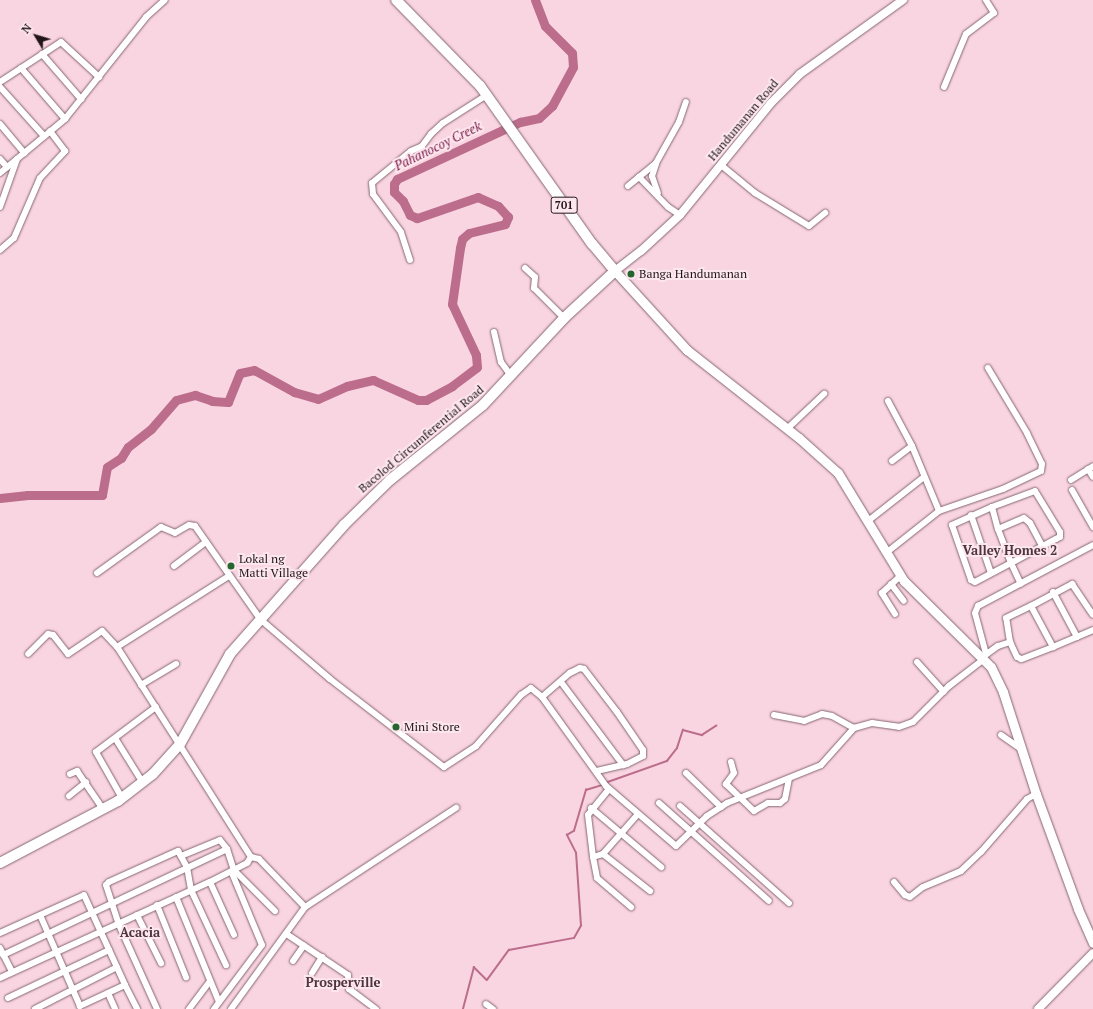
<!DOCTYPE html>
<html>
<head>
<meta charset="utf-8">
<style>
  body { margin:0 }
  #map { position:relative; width:1093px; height:1009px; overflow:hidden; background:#f9d5e1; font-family:"PT Serif",serif }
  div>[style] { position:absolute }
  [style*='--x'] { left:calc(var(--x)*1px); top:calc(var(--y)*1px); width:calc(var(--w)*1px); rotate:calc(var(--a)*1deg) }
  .stream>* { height:1.5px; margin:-0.75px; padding:0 0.75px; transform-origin:0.75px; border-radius:0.75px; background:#bc6d8b }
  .river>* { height:9px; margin:-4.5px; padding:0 4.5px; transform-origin:4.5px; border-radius:4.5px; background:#bc6d8b }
  .roads { filter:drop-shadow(0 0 1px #856670) drop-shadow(0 0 1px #856670) }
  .minor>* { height:6px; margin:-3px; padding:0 3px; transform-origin:3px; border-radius:3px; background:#fff }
  .tertiary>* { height:8px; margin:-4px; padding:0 4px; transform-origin:4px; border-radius:4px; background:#fff }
  .secondary>* { height:9px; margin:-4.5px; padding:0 4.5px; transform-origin:4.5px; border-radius:4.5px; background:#fff }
  .primary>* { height:10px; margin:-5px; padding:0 5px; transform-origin:5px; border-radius:5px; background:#fff }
  .dots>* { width:11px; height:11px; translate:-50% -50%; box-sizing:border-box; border:2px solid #fde7ee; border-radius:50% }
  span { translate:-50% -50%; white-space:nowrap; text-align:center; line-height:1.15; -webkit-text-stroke:4px #fde7ee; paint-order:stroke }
  .shield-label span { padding:1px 3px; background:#fde7ee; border:1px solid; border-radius:3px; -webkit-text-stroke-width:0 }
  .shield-label { font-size:11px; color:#211519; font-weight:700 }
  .street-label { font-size:12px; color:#211519 }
  .poi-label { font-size:12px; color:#211519 }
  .left { translate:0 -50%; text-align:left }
  .water-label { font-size:13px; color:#791a48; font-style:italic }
  .neighbourhood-label { font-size:13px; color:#4f333d; font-weight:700 }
  .north { position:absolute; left:16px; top:16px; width:40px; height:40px; -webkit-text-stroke:3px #fde7ee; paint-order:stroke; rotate:308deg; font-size:11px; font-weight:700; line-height:16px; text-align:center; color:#211519 }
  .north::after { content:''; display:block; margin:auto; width:14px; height:18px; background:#211519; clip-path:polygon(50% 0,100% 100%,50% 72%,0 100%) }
</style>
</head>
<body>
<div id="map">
  <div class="stream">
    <i style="--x:605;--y:783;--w:66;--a:-19.5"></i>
    <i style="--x:667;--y:761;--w:16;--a:-52"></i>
    <i style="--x:677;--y:748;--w:19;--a:-72"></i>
    <i style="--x:683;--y:730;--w:20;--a:15"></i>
    <i style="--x:702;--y:735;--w:17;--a:-33"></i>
    <i style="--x:463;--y:1009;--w:43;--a:-75.3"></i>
    <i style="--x:474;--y:967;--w:18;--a:45"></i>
    <i style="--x:487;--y:980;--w:37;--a:-54"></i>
    <i style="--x:509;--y:950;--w:66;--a:-10.5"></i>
    <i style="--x:574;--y:938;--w:14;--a:-60"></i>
    <i style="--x:581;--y:926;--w:73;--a:-93.9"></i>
    <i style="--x:576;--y:853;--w:20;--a:-117"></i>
    <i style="--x:567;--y:835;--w:8;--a:-30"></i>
    <i style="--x:574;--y:831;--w:43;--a:-73.7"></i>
    <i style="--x:586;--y:790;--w:17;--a:-17"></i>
  </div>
  <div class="river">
    <i style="--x:0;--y:498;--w:28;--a:-6"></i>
    <i style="--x:28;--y:495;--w:74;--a:0"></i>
    <i style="--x:102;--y:495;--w:28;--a:-80"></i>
    <i style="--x:107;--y:467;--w:17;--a:-33"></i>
    <i style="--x:121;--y:458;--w:13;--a:-58"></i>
    <i style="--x:128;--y:447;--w:29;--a:-38"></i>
    <i style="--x:151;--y:429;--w:38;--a:-49"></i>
    <i style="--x:176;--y:400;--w:20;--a:-15"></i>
    <i style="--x:195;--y:395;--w:18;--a:19"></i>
    <i style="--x:212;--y:401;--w:16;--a:4"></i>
    <i style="--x:228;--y:402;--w:31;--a:-68"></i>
    <i style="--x:240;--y:373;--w:14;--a:-12"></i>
    <i style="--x:254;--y:370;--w:46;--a:28.8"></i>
    <i style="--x:294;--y:392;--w:25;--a:16"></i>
    <i style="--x:318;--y:399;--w:32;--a:-24"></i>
    <i style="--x:347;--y:386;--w:27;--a:-13"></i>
    <i style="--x:373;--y:380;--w:49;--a:24"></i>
    <i style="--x:418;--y:400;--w:8;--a:0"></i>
    <i style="--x:426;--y:400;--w:30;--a:-28"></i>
    <i style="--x:452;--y:386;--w:31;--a:-37"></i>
    <i style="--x:477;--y:367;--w:12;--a:-95"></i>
    <i style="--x:476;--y:355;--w:56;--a:-115.2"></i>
    <i style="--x:452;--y:304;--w:57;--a:-81.9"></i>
    <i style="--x:460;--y:248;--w:9;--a:-77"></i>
    <i style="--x:462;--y:239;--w:9;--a:-41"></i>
    <i style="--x:469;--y:233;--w:37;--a:-14"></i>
    <i style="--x:505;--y:224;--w:8;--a:-67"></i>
    <i style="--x:508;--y:217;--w:15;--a:-132"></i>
    <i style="--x:498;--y:206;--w:22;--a:-156"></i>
    <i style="--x:478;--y:197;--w:65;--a:161"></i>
    <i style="--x:417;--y:218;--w:8;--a:-157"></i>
    <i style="--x:410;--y:215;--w:16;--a:-117"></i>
    <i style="--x:403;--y:201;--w:13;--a:-135"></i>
    <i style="--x:394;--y:192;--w:8;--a:-90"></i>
    <i style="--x:394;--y:184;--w:6;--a:-59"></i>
    <i style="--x:397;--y:179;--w:136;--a:-24.9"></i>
    <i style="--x:520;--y:122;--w:19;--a:-12"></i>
    <i style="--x:539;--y:118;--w:18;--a:-43"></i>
    <i style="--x:552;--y:106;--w:44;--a:-61.7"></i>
    <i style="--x:573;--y:67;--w:14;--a:-94"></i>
    <i style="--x:572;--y:53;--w:38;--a:-135"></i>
    <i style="--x:545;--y:26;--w:28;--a:-111"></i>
  </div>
  <div class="roads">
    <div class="minor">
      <i style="--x:42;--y:54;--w:60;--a:49.1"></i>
      <i style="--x:21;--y:68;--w:67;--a:49.2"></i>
      <i style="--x:0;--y:82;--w:73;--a:-33.3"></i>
      <i style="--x:61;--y:42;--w:52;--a:42.6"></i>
      <i style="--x:0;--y:87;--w:66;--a:48.1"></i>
      <i style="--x:944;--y:87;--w:57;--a:-67.5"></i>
      <i style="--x:966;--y:34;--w:35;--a:-37"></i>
      <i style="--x:994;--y:13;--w:15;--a:-122"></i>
      <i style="--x:0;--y:124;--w:38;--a:50"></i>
      <i style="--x:0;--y:159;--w:11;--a:49"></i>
      <i style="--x:656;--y:164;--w:13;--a:108"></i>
      <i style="--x:652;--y:176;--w:18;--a:71"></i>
      <i style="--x:721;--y:165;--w:44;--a:39.5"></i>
      <i style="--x:755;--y:193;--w:63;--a:31.4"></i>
      <i style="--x:809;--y:226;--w:21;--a:-39"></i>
      <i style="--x:0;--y:173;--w:85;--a:-39.7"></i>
      <i style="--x:65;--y:119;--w:130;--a:-51.5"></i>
      <i style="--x:146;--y:17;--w:25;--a:-42"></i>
      <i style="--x:628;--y:186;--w:14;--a:-39"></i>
      <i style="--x:0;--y:207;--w:51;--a:-70.5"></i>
      <i style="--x:680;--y:215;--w:14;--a:-146"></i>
      <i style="--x:668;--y:207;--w:42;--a:-134"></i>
      <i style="--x:639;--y:177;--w:22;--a:-39"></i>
      <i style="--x:656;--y:163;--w:47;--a:-60.7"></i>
      <i style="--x:679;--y:122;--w:21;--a:-71"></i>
      <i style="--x:0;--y:250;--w:18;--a:-41"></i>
      <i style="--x:14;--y:238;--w:65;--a:-66.6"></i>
      <i style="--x:40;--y:178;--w:37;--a:-47"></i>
      <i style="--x:65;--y:151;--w:25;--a:-127"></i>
      <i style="--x:410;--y:260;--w:29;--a:-108"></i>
      <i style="--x:401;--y:232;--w:47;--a:-126.4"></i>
      <i style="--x:373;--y:194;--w:11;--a:-95"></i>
      <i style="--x:372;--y:183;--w:50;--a:-39.4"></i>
      <i style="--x:411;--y:151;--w:12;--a:-24"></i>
      <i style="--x:422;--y:146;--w:15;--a:-53"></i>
      <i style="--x:431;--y:134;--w:16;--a:-43"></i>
      <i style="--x:443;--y:123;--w:52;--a:-32.5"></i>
      <i style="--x:525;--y:268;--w:13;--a:42"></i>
      <i style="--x:535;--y:277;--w:11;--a:95"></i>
      <i style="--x:534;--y:288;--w:42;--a:45"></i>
      <i style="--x:494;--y:332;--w:31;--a:77"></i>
      <i style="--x:501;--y:362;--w:17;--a:54"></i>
      <i style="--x:888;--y:401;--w:51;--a:61.9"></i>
      <i style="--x:912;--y:446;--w:70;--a:67.4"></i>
      <i style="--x:788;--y:428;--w:50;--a:-43.4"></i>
      <i style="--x:892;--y:461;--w:25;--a:-37"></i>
      <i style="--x:1088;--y:469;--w:9;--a:58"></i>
      <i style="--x:1071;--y:480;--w:26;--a:-32"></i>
      <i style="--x:1072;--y:490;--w:43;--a:60.4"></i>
      <i style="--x:992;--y:507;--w:44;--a:155.8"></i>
      <i style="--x:952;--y:525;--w:58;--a:70.9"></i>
      <i style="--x:971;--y:580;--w:4;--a:27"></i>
      <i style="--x:975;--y:582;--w:41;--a:-27.8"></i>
      <i style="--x:1011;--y:563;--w:51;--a:-28.1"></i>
      <i style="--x:1056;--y:539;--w:4;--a:-27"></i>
      <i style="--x:1060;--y:537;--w:5;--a:-90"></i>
      <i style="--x:1060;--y:532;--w:48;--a:-121.4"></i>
      <i style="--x:1035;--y:491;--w:46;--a:159.6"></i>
      <i style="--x:992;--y:507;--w:23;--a:75"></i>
      <i style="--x:998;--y:529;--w:36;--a:69"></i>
      <i style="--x:1011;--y:563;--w:23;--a:65"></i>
      <i style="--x:971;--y:515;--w:61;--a:71"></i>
      <i style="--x:868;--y:521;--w:71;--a:-38.2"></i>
      <i style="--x:998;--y:529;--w:28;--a:-23"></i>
      <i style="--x:1024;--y:518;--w:8;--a:40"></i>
      <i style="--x:1030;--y:523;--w:26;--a:62"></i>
      <i style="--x:886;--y:553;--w:68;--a:-38.4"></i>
      <i style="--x:939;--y:511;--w:68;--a:-19"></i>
      <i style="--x:1003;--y:489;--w:42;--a:-25.3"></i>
      <i style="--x:1041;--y:471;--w:7;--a:-82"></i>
      <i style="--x:1042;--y:464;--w:34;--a:-116"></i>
      <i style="--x:1027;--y:433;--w:76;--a:-121"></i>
      <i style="--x:174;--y:566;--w:40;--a:-37"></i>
      <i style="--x:97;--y:573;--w:79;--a:-35.7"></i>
      <i style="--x:161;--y:527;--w:15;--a:23"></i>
      <i style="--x:175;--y:533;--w:16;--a:-30"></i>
      <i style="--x:189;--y:525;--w:6;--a:9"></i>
      <i style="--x:195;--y:526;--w:113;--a:55"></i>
      <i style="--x:260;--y:619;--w:92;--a:40.6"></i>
      <i style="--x:330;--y:679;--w:144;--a:37.7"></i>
      <i style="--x:444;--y:767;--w:38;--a:-33"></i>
      <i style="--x:476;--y:746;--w:68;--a:-48.6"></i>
      <i style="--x:521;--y:695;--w:12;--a:-35"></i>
      <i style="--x:531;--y:688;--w:14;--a:39"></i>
      <i style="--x:542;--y:697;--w:110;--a:54.3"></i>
      <i style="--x:606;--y:786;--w:92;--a:40.6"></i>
      <i style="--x:676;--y:846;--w:43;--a:-44.1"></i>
      <i style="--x:707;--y:816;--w:24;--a:-33"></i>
      <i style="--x:727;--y:803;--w:101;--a:-22"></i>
      <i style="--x:821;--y:765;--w:50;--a:-48.3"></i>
      <i style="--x:854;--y:728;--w:19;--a:-16"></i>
      <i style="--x:872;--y:723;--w:27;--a:8"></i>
      <i style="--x:899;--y:727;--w:15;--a:-20"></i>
      <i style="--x:913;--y:722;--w:51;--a:-45"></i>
      <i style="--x:949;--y:686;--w:44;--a:-37.6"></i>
      <i style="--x:891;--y:584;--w:21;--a:53"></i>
      <i style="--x:1053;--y:592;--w:51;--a:61.9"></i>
      <i style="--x:1031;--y:606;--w:47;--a:61.8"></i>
      <i style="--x:1053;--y:647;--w:34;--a:159"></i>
      <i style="--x:1021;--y:659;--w:4;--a:-153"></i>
      <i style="--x:1017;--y:657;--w:17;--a:-115"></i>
      <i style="--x:1010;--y:642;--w:24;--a:-99"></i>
      <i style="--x:1006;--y:618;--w:28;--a:-26"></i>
      <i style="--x:1031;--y:606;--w:47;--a:-28.2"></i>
      <i style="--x:1072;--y:584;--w:37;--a:56"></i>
      <i style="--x:895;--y:614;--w:25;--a:-122"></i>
      <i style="--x:882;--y:593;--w:25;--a:-43"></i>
      <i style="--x:117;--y:647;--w:133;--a:-32.4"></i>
      <i style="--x:1053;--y:647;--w:43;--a:-23"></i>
      <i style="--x:986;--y:654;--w:42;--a:-105"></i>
      <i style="--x:975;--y:613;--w:8;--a:-67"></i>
      <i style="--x:978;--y:606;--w:130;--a:-27.9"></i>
      <i style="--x:984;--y:656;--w:17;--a:-36"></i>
      <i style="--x:998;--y:646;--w:13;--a:-18"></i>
      <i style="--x:917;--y:662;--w:40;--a:48"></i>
      <i style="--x:561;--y:682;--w:104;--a:53.2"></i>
      <i style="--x:141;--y:685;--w:41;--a:-31"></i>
      <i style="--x:542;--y:697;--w:37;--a:-41"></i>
      <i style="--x:570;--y:673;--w:11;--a:-27"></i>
      <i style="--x:580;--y:668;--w:4;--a:14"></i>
      <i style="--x:584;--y:669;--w:54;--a:52.5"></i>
      <i style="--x:617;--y:712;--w:46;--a:55.6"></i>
      <i style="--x:643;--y:750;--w:6;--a:90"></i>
      <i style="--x:643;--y:756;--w:18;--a:153"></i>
      <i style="--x:627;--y:764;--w:31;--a:167"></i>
      <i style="--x:774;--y:715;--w:31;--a:11"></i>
      <i style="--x:804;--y:721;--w:19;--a:-21"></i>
      <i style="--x:822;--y:714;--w:10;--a:11"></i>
      <i style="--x:832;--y:716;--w:25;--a:29"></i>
      <i style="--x:1001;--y:735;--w:24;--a:35"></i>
      <i style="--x:115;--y:738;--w:53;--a:58.1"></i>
      <i style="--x:731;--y:762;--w:11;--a:75"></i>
      <i style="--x:734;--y:773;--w:14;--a:126"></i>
      <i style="--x:726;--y:784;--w:39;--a:44"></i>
      <i style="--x:754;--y:811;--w:16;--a:-30"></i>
      <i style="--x:768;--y:803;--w:12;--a:0"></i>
      <i style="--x:780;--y:803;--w:6;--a:-39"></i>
      <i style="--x:785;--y:799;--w:20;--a:-79"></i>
      <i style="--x:686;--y:773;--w:49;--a:44.2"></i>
      <i style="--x:70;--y:774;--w:8;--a:-23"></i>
      <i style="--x:77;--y:771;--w:46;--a:55.6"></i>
      <i style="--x:609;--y:789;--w:33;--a:129"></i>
      <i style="--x:588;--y:815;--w:42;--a:83.2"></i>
      <i style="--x:593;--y:857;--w:10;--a:-17"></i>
      <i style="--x:603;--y:854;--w:53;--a:-48.8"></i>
      <i style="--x:69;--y:796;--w:22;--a:-39"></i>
      <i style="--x:122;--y:798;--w:53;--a:-119.5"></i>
      <i style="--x:96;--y:752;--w:75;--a:-36.9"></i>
      <i style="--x:659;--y:803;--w:147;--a:41.7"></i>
      <i style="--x:680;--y:806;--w:146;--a:41.7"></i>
      <i style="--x:591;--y:808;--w:92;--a:40.1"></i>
      <i style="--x:603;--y:854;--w:60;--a:38.2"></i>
      <i style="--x:181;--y:856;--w:42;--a:-22.3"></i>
      <i style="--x:220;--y:840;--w:11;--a:52"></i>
      <i style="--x:227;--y:849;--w:22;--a:72"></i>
      <i style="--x:234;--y:870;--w:58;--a:45"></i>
      <i style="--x:251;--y:857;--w:8;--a:14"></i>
      <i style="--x:259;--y:859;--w:66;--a:46.2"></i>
      <i style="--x:593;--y:857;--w:21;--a:79"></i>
      <i style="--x:597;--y:878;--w:45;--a:40.5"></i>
      <i style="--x:210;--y:882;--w:58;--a:65.6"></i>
      <i style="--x:894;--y:882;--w:17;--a:50"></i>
      <i style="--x:905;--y:895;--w:5;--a:22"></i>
      <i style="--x:910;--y:897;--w:16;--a:-38"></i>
      <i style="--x:923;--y:887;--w:41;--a:-22.8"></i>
      <i style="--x:961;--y:871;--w:28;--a:-44"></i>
      <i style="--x:981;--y:852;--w:70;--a:-49"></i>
      <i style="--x:1027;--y:799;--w:10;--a:-29"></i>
      <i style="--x:176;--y:897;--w:113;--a:67.7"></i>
      <i style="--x:157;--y:905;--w:78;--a:68.1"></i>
      <i style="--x:137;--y:915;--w:54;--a:63.4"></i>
      <i style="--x:0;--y:933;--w:92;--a:-24.3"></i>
      <i style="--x:84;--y:895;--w:99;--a:65.5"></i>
      <i style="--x:125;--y:985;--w:50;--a:155"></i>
      <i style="--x:80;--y:1006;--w:99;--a:-113.7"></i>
      <i style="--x:288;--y:935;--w:72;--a:33.7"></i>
      <i style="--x:348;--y:975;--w:14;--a:86"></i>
      <i style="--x:349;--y:989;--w:34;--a:37"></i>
      <i style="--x:0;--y:948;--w:27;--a:63"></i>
      <i style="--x:3;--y:955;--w:248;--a:-25.3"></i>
      <i style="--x:293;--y:961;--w:19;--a:-55"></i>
      <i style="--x:312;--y:973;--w:19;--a:-58"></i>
      <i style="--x:0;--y:978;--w:231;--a:-24.6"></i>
      <i style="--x:210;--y:882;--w:42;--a:-27.2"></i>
      <i style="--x:247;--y:863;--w:7;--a:-56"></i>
      <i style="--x:251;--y:857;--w:249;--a:-122.5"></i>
      <i style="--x:117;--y:647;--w:22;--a:-133"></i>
      <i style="--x:102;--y:631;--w:41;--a:145.9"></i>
      <i style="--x:68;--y:654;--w:24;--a:-128"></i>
      <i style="--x:53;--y:635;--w:5;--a:-169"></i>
      <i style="--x:48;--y:634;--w:28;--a:135"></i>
      <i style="--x:125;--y:985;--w:27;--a:63"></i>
      <i style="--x:108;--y:993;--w:17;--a:66"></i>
      <i style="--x:8;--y:998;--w:112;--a:-25.4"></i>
      <i style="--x:486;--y:1004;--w:9;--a:36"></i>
      <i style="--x:35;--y:1009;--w:92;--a:-27.1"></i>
      <i style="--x:157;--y:1009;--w:92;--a:-114.3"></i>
      <i style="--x:119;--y:925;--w:42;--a:-108"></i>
      <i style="--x:106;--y:885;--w:4;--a:-45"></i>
      <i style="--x:109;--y:882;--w:76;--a:-24.2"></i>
      <i style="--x:178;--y:851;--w:18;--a:61"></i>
      <i style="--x:187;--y:867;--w:23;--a:80"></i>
      <i style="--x:191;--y:890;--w:83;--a:65"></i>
      <i style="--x:189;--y:1009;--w:35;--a:-53"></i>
      <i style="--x:214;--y:1009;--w:80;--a:-53.1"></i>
      <i style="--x:262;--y:945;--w:80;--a:-112.7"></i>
      <i style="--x:231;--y:1009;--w:126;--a:-54"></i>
      <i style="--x:305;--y:907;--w:181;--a:-33.3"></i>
    </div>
    <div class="tertiary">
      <i style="--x:615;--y:271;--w:33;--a:-38"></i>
      <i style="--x:641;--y:251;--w:53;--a:-42.7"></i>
      <i style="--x:680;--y:215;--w:144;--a:-50.9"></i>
      <i style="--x:771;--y:103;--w:41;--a:-45"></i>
      <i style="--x:800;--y:74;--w:127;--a:-35.7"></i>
      <i style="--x:1038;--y:1009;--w:78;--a:-45.5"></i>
    </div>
    <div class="secondary">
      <i style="--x:615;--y:271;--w:107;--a:47.7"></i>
      <i style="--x:687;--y:350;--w:142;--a:38.2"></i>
      <i style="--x:799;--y:438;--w:52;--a:41.9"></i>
      <i style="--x:838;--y:473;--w:127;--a:58.6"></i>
      <i style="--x:904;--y:581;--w:122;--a:44.7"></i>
      <i style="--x:991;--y:667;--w:28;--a:64"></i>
      <i style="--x:1003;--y:692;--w:107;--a:72.1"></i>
      <i style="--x:1036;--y:794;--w:122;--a:69.9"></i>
      <i style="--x:1078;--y:909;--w:37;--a:66"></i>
    </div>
    <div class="primary">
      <i style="--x:0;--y:863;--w:133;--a:-27.7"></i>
      <i style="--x:118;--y:801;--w:44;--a:-37.6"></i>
      <i style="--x:153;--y:774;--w:40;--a:-48"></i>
      <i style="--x:180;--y:744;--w:103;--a:-60.9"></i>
      <i style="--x:230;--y:654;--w:172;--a:-48.5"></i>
      <i style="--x:344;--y:525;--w:64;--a:-44.4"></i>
      <i style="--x:390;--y:480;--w:119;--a:-38.9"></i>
      <i style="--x:483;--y:405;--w:119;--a:-47"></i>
      <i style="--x:564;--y:318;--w:69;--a:-42.7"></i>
      <i style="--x:615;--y:271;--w:35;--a:-130"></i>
      <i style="--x:592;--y:244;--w:194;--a:-125.3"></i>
      <i style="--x:480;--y:86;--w:120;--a:-134.3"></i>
    </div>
  </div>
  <div class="dots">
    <i style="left:631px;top:274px;background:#25652e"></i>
    <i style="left:231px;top:566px;background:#25652e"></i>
    <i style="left:396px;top:727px;background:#25652e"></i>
  </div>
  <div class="shield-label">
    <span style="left:564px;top:205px">701</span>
  </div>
  <div class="street-label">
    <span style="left:743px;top:120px;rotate:-50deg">Handumanan Road</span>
    <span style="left:421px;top:439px;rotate:-40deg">Bacolod Circumferential Road</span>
  </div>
  <div class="poi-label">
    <span class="left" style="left:639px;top:274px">Banga Handumanan</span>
    <span class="left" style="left:239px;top:566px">Lokal ng<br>Matti Village</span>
    <span class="left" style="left:404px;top:727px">Mini Store</span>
  </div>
  <div class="water-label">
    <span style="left:438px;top:146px;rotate:-26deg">Pahanocoy Creek</span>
  </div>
  <div class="neighbourhood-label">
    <span style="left:1010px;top:550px">Valley Homes 2</span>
    <span style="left:140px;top:932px">Acacia</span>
    <span style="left:343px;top:982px">Prosperville</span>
  </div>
  <div class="north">N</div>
</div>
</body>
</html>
